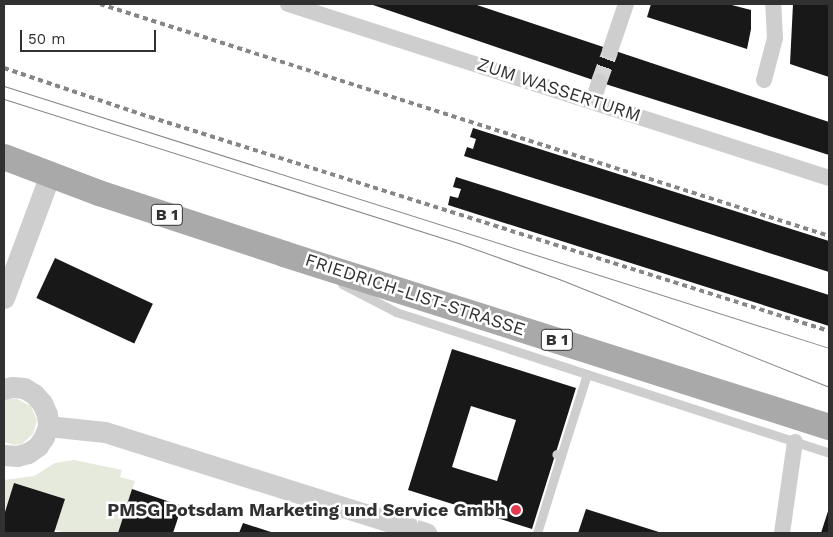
<!DOCTYPE html>
<html>
<head>
<meta charset="utf-8">
<style>
  body { margin:0 }
  #map { position:relative; width:833px; height:537px; overflow:hidden; background:#fff; font-family:"Work Sans",sans-serif }
  div>[style] { position:absolute }
  [style*='--x'] { left:calc(var(--x)*1px); top:calc(var(--y)*1px); width:calc(var(--w)*1px); rotate:calc(var(--a)*1deg) }
  .green>* { inset:0; background:#e5eadd }
  .building>* { inset:0; background:#181818; transform-origin:0 0 }
  .minor-tunnel>* { height:16px; margin-top:-8px; transform-origin:0; background:repeating-linear-gradient(90deg,#d6d6d6 0 16px,transparent 0 24px) }
  .service>* { height:9px; margin:-4.5px; padding:0 4.5px; transform-origin:4.5px; border-radius:4.5px; background:#cecece }
  .minor>* { height:16px; margin:-8px; padding:0 8px; transform-origin:8px; border-radius:8px; background:#cecece }
  .tertiary>* { height:21px; margin:-10.5px; padding:0 10.5px; transform-origin:10.5px; border-radius:10.5px; background:#cecece }
  .primary>* { height:26px; margin:-13px; padding:0 13px; transform-origin:13px; border-radius:13px; background:#a9a9a9 }
  .tram>* { height:1px; margin:-0.5px; padding:0 0.5px; transform-origin:0.5px; border-radius:0.5px; background:#868686 }
  .rail>* { height:4px; margin-top:-2px; transform-origin:0; background:repeating-linear-gradient(90deg,#868686 0 5px,transparent 0 9px) }
  .dots>* { width:14px; height:14px; translate:-50% -50%; box-sizing:border-box; border:2px solid #fff; border-radius:50% }
  span { translate:-50% -50%; white-space:nowrap; text-align:center; line-height:1.15; -webkit-text-stroke:5px #fff; paint-order:stroke }
  .shield-label span { padding:1px 4px; background:#fff; border:1px solid; border-radius:4px; -webkit-text-stroke-width:0 }
  .shield-label { font-size:16px; color:#313131; font-weight:700 }
  .street-label { font-size:18px; color:#313131 }
  .poi-label { font-size:18px; color:#313131; font-weight:700 }
  .right { translate:-100% -50%; text-align:right }
  .frame { position:absolute; inset:0; border:5px solid #313131; pointer-events:none }
  .scale { position:absolute; left:20px; top:30px; width:136px; height:22px; box-sizing:border-box; border:2px solid #313131; border-top:0; padding-left:6px; font-size:15px; line-height:18px; white-space:nowrap; color:#313131; -webkit-text-stroke:4px #fff; paint-order:stroke }
</style>
</head>
<body>
<div id="map">
  <div class="green">
    <i style="clip-path:polygon(10px 399px,17px 399px,31px 406px,37px 420px,33px 434px,22px 444px,14px 445px,4px 442px,4px 401px)"></i>
    <i style="clip-path:polygon(74px 460px,122px 470px,120px 477px,135px 481px,118px 533px,66px 533px,55px 530px,14px 483px,4px 513px,4px 480px,34px 476px,55px 463px)"></i>
  </div>
  <div class="building">
    <i style="clip-path:polygon(370px 4px,474px 4px,829px 122px,829px 155px,599px 82px)"></i>
    <i style="clip-path:polygon(651px 4px,728px 4px,751px 10px,751px 29px,747px 49px,647px 17px)"></i>
    <i style="clip-path:polygon(793px 4px,829px 4px,829px 77px,790px 64px)"></i>
    <i style="clip-path:polygon(473px 128px,829px 241px,829px 272px,464px 156px,467px 147px,473px 149px,476px 139px,470px 137px)"></i>
    <i style="clip-path:polygon(456px 177px,829px 295px,829px 326px,448px 205px,450px 196px,458px 198px,461px 189px,453px 187px)"></i>
    <i style="left:55px;top:258px;width:108px;height:44px;rotate:25deg"></i>
    <i style="clip-path:polygon(evenodd,452px 349px,576px 388px,532px 529px,408px 490px,452px 349px,471px 406px,516px 420px,497px 481px,452px 467px,471px 406px)"></i>
    <i style="clip-path:polygon(14px 483px,65px 499px,54px 533px,4px 533px,4px 515px)"></i>
    <i style="clip-path:polygon(132px 489px,182px 506px,173px 533px,118px 533px)"></i>
    <i style="clip-path:polygon(829px 508px,829px 533px,821px 533px)"></i>
    <i style="clip-path:polygon(586px 509px,662px 533px,578px 533px)"></i>
    <i style="clip-path:polygon(243px 523px,274px 533px,239px 533px)"></i>
  </div>
  <div class="minor-tunnel">
    <i style="--x:599;--y:82;--w:33;--a:-70"></i>
  </div>
  <div class="service">
    <i style="--x:342;--y:284;--w:61;--a:27.4"></i>
    <i style="--x:396;--y:312;--w:455;--a:18"></i>
    <i style="--x:561;--y:456;--w:86;--a:-72.4"></i>
    <i style="--x:537;--y:533;--w:81;--a:-72.7"></i>
    <i style="--x:561;--y:456;--w:5;--a:-158"></i>
  </div>
  <div class="minor">
    <i style="--x:288;--y:4;--w:568;--a:17.83"></i>
    <i style="--x:610;--y:51;--w:50;--a:-71.2"></i>
    <i style="--x:764;--y:80;--w:43;--a:-75.3"></i>
    <i style="--x:775;--y:38;--w:34;--a:-93"></i>
    <i style="--x:593;--y:101;--w:20;--a:-72"></i>
    <i style="--x:782;--y:533;--w:92;--a:-81.9"></i>
  </div>
  <div class="tertiary">
    <i style="--x:4;--y:298;--w:131;--a:-69.5"></i>
    <i style="--x:4;--y:389;--w:8;--a:-14"></i>
    <i style="--x:12;--y:387;--w:12;--a:5"></i>
    <i style="--x:24;--y:388;--w:12;--a:31"></i>
    <i style="--x:34;--y:394;--w:12;--a:48"></i>
    <i style="--x:42;--y:403;--w:12;--a:66"></i>
    <i style="--x:47;--y:414;--w:12;--a:85"></i>
    <i style="--x:48;--y:426;--w:12;--a:110"></i>
    <i style="--x:44;--y:437;--w:11;--a:124"></i>
    <i style="--x:38;--y:446;--w:12;--a:145"></i>
    <i style="--x:28;--y:453;--w:11;--a:165"></i>
    <i style="--x:17;--y:456;--w:13;--a:-176"></i>
    <i style="--x:48;--y:426;--w:57;--a:6"></i>
    <i style="--x:105;--y:432;--w:337;--a:17.5"></i>
  </div>
  <div class="primary">
    <i style="--x:4;--y:157;--w:102;--a:20.8"></i>
    <i style="--x:99;--y:193;--w:195;--a:18.2"></i>
    <i style="--x:284;--y:254;--w:572;--a:17.61"></i>
  </div>
  <div class="tram">
    <i style="--x:4;--y:86;--w:866;--a:17.62"></i>
    <i style="--x:4;--y:99;--w:479;--a:17.6"></i>
    <i style="--x:461;--y:244;--w:104;--a:19.7"></i>
    <i style="--x:559;--y:279;--w:291;--a:21.8"></i>
  </div>
  <div class="rail">
    <i style="--x:100;--y:4;--w:765;--a:17.65"></i>
    <i style="--x:4;--y:68;--w:154;--a:18.6"></i>
    <i style="--x:150;--y:117;--w:712;--a:17.49"></i>
  </div>
  <div class="dots">
    <i style="left:516px;top:510px;background:#e03b50"></i>
  </div>
  <div class="shield-label">
    <span style="left:167px;top:215px">B 1</span>
    <span style="left:557px;top:340px">B 1</span>
  </div>
  <div class="street-label">
    <span style="left:559px;top:90px;rotate:18deg">ZUM WASSERTURM</span>
    <span style="left:415px;top:295px;rotate:18deg">FRIEDRICH-LIST-STRASSE</span>
  </div>
  <div class="poi-label">
    <span class="right" style="left:506px;top:510px">PMSG Potsdam Marketing und Service Gmbh</span>
  </div>
  <div class="frame"></div>
  <div class="scale">50 m</div>
</div>
</body>
</html>
